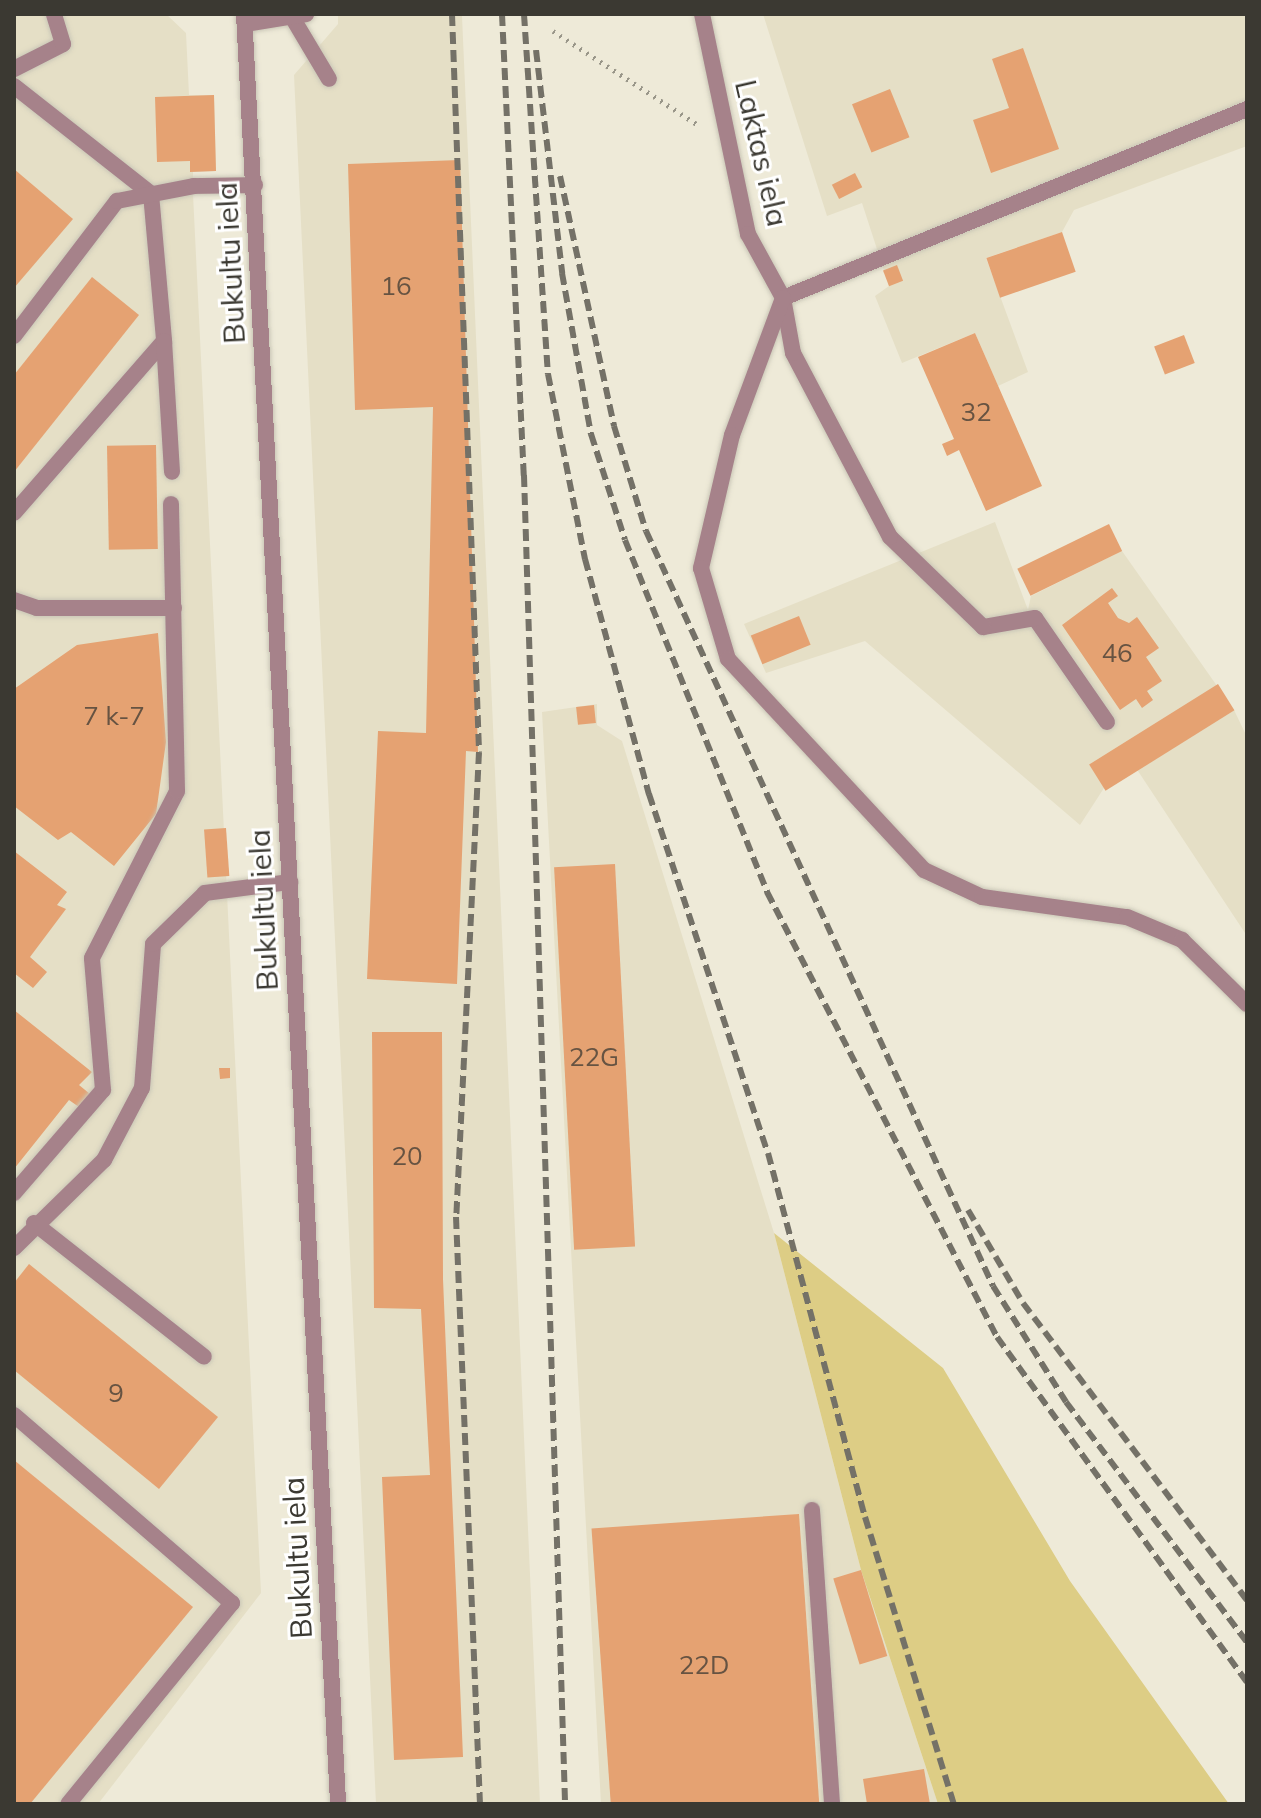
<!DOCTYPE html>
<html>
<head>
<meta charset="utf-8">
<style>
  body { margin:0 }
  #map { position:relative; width:1261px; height:1818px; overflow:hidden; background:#eeead8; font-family:Mulish,sans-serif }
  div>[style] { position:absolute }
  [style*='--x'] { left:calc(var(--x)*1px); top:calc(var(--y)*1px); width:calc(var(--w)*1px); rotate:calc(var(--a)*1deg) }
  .built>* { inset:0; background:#e5dfc6 }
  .green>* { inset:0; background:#ddcd85 }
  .building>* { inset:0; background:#e5a272; transform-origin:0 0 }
  .path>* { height:5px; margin-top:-2.5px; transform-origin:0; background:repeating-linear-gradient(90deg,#999689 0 2px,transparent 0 8px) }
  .roads { filter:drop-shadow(0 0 2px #cac7b7) drop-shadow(0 0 2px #cac7b7) }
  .service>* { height:16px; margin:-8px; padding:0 8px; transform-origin:8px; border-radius:8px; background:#a6828a }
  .minor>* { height:16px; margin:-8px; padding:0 8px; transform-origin:8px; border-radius:8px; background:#a6828a }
  .tertiary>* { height:16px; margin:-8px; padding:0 8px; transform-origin:8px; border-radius:8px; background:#a6828a }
  .rail>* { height:6px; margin-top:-3px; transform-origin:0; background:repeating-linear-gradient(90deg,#747167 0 12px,transparent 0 18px) }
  span { translate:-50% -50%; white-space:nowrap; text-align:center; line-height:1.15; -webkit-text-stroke:6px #fff; paint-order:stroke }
  .number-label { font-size:26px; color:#665342 }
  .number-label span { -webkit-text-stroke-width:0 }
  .street-label { font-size:30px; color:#3b3932 }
  .frame { position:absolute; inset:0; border:16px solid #3b3932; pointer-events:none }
</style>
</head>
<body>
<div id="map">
  <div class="built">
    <i style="clip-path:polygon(14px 14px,166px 14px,186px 33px,189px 95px,214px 95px,216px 171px,193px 172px,193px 194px,261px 1593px,98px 1804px,14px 1804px)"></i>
    <i style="clip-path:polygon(338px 14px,462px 16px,540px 1804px,376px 1804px,294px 75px,338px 24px)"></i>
    <i style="clip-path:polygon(763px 14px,1247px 14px,1247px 146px,1074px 210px,1062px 232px,986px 258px,1028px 372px,998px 386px,975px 333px,902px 363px,875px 296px,889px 286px,862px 203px,827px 216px)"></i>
    <i style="clip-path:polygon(995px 522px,1028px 610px,1031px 596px,1122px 551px,1234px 710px,1247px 737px,1247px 936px,1136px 768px,1104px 788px,1080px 825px,865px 641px,766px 673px,744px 624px)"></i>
    <i style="clip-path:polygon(597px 704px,597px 725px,622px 741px,774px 1233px,861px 1570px,938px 1804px,601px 1804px,542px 712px)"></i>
  </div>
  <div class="green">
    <i style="clip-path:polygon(774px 1233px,943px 1368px,1070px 1581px,1229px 1804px,938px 1804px,861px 1570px)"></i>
  </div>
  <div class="building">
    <i style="clip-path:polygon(1023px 48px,1059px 149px,991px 173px,973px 120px,1009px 108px,992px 59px)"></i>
    <i style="left:890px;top:89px;width:52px;height:41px;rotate:68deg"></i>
    <i style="clip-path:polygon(214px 95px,216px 171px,190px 172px,190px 161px,157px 162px,155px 97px)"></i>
    <i style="clip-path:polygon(460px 160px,478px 752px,466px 751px,457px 984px,367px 979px,378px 731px,426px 733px,433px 407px,355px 410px,348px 164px)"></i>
    <i style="clip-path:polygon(14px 169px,73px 219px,14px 288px)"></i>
    <i style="left:855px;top:173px;width:16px;height:26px;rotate:63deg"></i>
    <i style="left:1062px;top:232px;width:42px;height:80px;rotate:71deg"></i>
    <i style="left:897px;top:265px;width:17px;height:15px;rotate:69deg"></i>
    <i style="clip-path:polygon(92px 277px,139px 315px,14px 472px,14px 375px)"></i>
    <i style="clip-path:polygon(975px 333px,1042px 486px,986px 511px,959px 450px,947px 456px,942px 444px,954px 439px,918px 357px)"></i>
    <i style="left:1184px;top:335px;width:30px;height:32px;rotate:69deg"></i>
    <i style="left:156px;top:445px;width:104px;height:49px;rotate:89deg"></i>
    <i style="left:1109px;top:524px;width:30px;height:102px;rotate:64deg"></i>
    <i style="clip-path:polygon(1112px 588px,1118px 596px,1108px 603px,1118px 618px,1129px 623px,1137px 617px,1159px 648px,1146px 657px,1162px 681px,1147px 691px,1153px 700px,1142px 708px,1136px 699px,1120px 710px,1062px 625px)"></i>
    <i style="left:799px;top:616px;width:31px;height:52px;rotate:68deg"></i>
    <i style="clip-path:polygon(158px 633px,166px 742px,156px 814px,114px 866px,71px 832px,58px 840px,14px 806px,14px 689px,77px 645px)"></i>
    <i style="left:1218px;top:684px;width:31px;height:152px;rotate:58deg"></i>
    <i style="left:594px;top:705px;width:18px;height:18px;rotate:84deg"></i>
    <i style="left:226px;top:828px;width:48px;height:22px;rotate:86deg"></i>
    <i style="clip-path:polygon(14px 851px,67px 892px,57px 905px,66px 909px,30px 957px,47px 972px,33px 988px,14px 973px)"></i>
    <i style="left:615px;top:864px;width:383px;height:61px;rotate:87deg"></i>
    <i style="clip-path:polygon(14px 1010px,92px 1072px,79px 1085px,90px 1094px,79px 1107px,69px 1100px,14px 1169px)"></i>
    <i style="clip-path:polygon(372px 1032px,442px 1032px,443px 1279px,463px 1757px,394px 1760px,382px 1477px,430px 1475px,421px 1309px,374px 1308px)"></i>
    <i style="clip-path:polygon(219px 1068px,230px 1068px,230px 1078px,220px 1079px)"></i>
    <i style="clip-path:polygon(29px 1264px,218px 1417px,159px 1489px,14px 1370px,14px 1283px)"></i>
    <i style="clip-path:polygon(14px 1460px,193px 1607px,30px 1804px,14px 1804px)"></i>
    <i style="left:799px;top:1514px;width:291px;height:208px;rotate:86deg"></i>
    <i style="left:861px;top:1570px;width:90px;height:29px;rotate:73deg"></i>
    <i style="clip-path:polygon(924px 1769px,930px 1804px,867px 1804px,863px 1779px)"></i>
  </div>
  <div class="path">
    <i style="--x:553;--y:31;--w:175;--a:32.9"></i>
  </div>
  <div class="roads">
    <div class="service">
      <i style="--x:292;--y:17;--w:72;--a:59.2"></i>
      <i style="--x:245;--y:24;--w:62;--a:-9.3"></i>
      <i style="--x:14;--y:69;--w:55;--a:-27"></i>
      <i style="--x:63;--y:44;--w:31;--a:-107"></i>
      <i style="--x:14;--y:86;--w:174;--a:38.2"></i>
      <i style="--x:151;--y:194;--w:148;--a:84.9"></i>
      <i style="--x:164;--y:341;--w:228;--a:131.1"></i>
      <i style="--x:14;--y:336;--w:170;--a:-52.7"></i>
      <i style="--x:117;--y:201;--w:78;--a:-11"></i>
      <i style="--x:194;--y:186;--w:61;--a:-0.9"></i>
      <i style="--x:164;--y:341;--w:131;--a:86.5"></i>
      <i style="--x:14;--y:600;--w:24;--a:19"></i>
      <i style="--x:37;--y:608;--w:137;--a:0"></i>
      <i style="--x:1107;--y:722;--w:126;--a:-124.7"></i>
      <i style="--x:1035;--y:618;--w:53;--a:170.2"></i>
      <i style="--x:983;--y:627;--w:129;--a:-135.9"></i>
      <i style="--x:890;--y:537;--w:208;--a:-117.8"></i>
      <i style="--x:793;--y:353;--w:56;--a:-100.3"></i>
      <i style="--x:783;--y:298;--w:501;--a:-22.16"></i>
      <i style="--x:14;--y:1193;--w:136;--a:-49.2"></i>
      <i style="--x:103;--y:1090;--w:132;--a:-94.8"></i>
      <i style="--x:92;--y:958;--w:187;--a:-63"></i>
      <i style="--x:177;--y:791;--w:287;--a:-91.2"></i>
      <i style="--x:34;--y:1223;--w:216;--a:38.2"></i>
      <i style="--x:14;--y:1248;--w:126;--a:-44.4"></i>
      <i style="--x:104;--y:1160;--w:81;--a:-62.2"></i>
      <i style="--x:142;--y:1088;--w:144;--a:-85.6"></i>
      <i style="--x:153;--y:944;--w:73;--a:-44.4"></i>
      <i style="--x:205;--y:893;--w:86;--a:-7.4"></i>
      <i style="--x:14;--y:1415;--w:288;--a:40.8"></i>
      <i style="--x:232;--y:1603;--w:259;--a:129.2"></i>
      <i style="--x:812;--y:1510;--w:295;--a:86.1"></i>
    </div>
    <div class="minor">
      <i style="--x:702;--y:14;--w:225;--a:78.2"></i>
      <i style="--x:748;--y:234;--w:73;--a:61.3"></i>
      <i style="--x:783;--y:298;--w:146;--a:110.4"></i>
      <i style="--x:732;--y:435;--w:137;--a:103.1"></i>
      <i style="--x:701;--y:568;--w:95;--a:73.5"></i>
      <i style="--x:728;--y:659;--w:288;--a:47.1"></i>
      <i style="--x:924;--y:870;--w:64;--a:25"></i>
      <i style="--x:982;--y:897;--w:146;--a:7.9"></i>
      <i style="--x:1127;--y:917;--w:60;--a:22.7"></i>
      <i style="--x:1182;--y:940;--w:91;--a:44.6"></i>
    </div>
    <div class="tertiary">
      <i style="--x:244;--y:14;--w:1792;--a:86.99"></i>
    </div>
  </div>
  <div class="rail">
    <i style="--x:452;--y:14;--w:738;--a:87.9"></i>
    <i style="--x:479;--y:752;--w:466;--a:92.8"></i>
    <i style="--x:456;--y:1217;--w:587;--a:87.66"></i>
    <i style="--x:502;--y:14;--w:462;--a:87.3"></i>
    <i style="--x:524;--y:475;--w:1330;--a:88.23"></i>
    <i style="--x:524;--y:14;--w:361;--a:86.2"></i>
    <i style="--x:548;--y:374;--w:189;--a:78.7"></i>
    <i style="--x:585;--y:559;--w:244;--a:74.8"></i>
    <i style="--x:649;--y:794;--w:378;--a:71.7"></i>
    <i style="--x:768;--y:1153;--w:377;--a:75.1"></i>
    <i style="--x:865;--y:1517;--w:300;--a:72.8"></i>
    <i style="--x:536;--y:50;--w:225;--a:83.3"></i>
    <i style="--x:562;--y:273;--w:164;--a:79.8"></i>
    <i style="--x:591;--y:434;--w:111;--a:72.2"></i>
    <i style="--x:625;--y:540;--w:380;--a:68"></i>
    <i style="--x:767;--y:892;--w:501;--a:62.67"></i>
    <i style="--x:997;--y:1337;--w:426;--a:54.1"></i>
    <i style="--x:560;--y:176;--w:256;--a:77.8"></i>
    <i style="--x:614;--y:426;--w:110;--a:73.1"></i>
    <i style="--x:646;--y:531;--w:831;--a:65.32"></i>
    <i style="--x:993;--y:1286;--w:137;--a:57.8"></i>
    <i style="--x:1066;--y:1402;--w:301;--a:53"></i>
    <i style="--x:968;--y:1210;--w:108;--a:59.4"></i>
    <i style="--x:1023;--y:1303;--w:372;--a:53"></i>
  </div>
  <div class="number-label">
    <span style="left:396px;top:286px">16</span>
    <span style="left:976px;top:412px">32</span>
    <span style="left:1117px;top:653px">46</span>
    <span style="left:114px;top:716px">7 k-7</span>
    <span style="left:594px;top:1057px">22G</span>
    <span style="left:407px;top:1156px">20</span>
    <span style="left:116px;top:1393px">9</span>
    <span style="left:704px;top:1665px">22D</span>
  </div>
  <div class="street-label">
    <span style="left:762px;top:153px;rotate:77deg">Laktas iela</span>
    <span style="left:230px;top:263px;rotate:-93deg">Bukultu iela</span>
    <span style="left:263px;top:910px;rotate:-93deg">Bukultu iela</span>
    <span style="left:297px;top:1558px;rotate:-93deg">Bukultu iela</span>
  </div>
  <div class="frame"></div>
</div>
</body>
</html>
